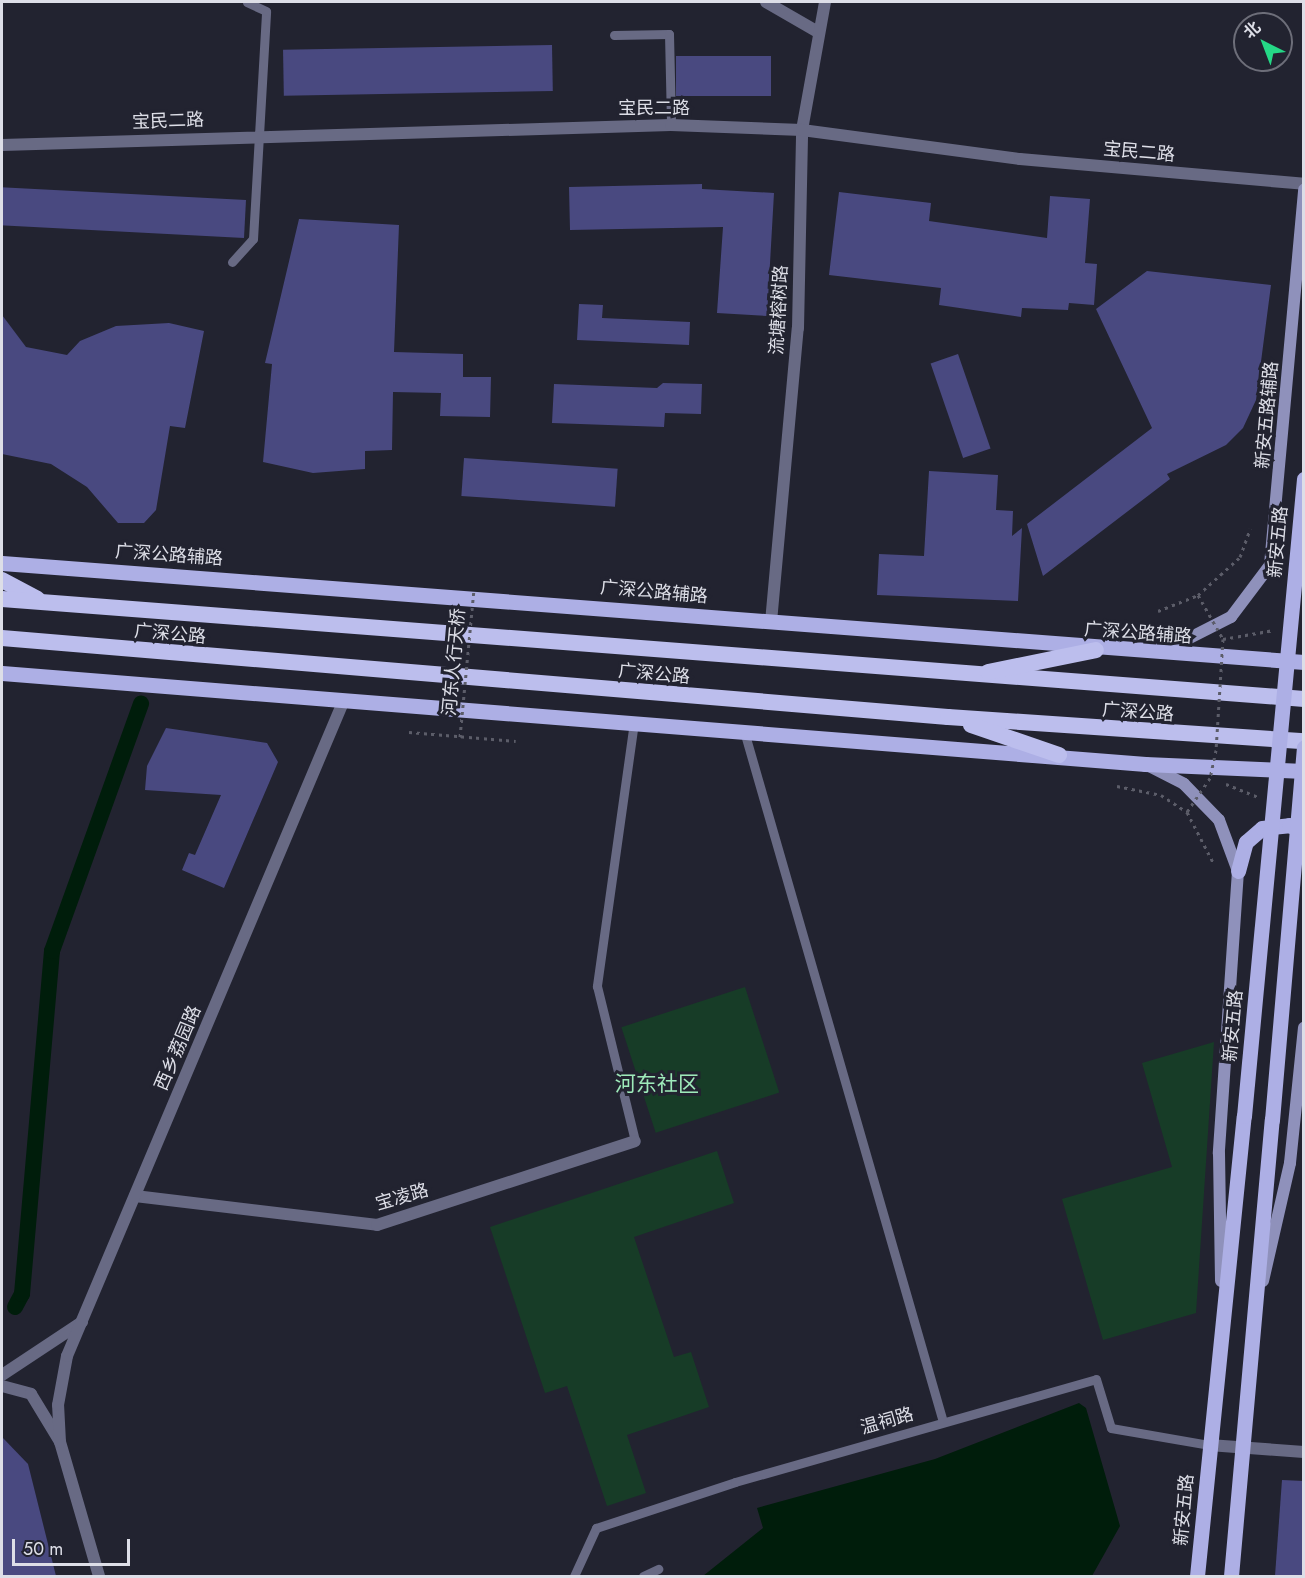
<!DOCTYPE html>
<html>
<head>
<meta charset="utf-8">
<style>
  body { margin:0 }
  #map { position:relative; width:1305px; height:1578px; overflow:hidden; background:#222330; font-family:Jost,"Noto Sans SC",sans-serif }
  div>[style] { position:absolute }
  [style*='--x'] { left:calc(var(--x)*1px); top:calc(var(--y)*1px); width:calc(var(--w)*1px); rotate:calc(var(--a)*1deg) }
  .green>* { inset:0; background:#173c27; transform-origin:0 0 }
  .water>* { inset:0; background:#001d0b }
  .canal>* { height:16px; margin:-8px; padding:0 8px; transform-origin:8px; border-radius:8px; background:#001d0b }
  .building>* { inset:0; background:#494980; transform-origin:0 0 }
  .path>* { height:3px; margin-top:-1.5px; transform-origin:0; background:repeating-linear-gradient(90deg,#5c5d69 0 3px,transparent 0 7.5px) }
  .service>* { height:9px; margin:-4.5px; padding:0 4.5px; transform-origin:4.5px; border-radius:4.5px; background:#686a84 }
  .minor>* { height:12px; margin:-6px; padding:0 6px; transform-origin:6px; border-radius:6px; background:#686a84 }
  .tertiary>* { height:12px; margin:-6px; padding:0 6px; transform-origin:6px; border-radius:6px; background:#686a84 }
  .secondary>* { height:12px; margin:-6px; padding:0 6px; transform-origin:6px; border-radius:6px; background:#8f91bb }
  .primary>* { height:15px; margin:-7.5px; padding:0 7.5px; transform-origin:7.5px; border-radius:7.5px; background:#adafe5 }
  .trunk>* { height:16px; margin:-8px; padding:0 8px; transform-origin:8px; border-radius:8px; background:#bcbeed }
  .path-bridge>* { height:3px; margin-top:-1.5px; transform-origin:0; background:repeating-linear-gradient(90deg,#5c5d69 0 3px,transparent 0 7.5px) }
  .primary-bridge>* { height:15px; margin:-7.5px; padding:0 7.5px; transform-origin:7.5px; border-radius:7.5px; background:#adafe5 }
  span { translate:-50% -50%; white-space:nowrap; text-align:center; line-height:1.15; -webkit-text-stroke:6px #222330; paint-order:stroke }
  .street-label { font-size:18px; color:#dddee7 }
  .quarter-label { font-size:21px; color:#9eeaba }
  .frame { position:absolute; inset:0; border:3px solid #dddee7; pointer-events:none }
  .north { position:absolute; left:1233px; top:12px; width:60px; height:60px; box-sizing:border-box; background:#222330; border:2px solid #6d6e79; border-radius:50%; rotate:318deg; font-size:16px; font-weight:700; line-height:24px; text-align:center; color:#dddee7 }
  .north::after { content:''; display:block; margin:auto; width:21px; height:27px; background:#25d886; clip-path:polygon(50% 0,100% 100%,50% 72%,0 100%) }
  .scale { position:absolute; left:12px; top:1539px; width:118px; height:27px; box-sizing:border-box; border:3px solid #dddee7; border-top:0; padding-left:8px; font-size:18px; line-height:21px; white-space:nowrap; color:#dddee7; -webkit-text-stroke:4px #222330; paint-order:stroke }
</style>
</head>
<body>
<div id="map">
  <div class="green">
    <i style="left:745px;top:987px;width:111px;height:130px;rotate:72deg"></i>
    <i style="clip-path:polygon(1214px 1042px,1196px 1313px,1103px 1340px,1062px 1199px,1172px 1167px,1142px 1063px)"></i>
    <i style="clip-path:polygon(717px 1151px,734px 1203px,634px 1237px,674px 1357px,691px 1352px,709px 1407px,627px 1435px,646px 1493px,607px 1506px,567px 1386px,545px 1393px,490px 1227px)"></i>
  </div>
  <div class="water">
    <i style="clip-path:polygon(1079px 1403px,1086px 1408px,1120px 1526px,1092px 1576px,703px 1576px,763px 1528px,757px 1508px,935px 1459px)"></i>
  </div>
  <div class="canal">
    <i style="--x:15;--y:1307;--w:15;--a:-62"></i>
    <i style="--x:22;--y:1294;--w:344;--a:-85"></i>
    <i style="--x:52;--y:951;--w:263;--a:-70.2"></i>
  </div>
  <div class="building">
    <i style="left:552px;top:45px;width:46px;height:269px;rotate:89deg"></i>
    <i style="left:771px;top:56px;width:40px;height:95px;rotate:90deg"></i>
    <i style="clip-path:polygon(702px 184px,702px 189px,774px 193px,767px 316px,717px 313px,723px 227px,570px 230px,569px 187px)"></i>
    <i style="clip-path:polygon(839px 192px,931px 203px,929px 221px,1047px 238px,1050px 196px,1090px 199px,1085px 263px,1097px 264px,1094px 305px,1069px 303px,1068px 310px,1022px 308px,1021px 317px,939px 305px,941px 288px,829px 275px)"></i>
    <i style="left:246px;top:200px;width:38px;height:245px;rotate:93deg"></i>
    <i style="clip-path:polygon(299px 219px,399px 225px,394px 352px,463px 354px,463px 377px,491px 377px,490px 417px,440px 416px,441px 393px,393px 392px,392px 450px,365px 451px,365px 469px,313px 473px,263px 462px,272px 364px,265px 363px)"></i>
    <i style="clip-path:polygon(1147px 271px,1271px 285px,1256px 400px,1243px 428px,1226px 445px,1167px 474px,1170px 479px,1043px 576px,1027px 524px,1152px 428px,1096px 309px)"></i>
    <i style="clip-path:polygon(579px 304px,603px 305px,602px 318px,690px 322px,689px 345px,577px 340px)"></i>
    <i style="clip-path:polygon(2px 315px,26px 347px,67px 355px,80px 341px,116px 326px,169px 323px,204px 331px,185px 428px,170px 426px,156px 510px,144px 523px,118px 523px,87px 487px,51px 464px,2px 454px)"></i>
    <i style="left:958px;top:354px;width:100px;height:29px;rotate:71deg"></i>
    <i style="clip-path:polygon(663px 383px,702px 384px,701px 414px,665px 413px,664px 427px,552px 423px,554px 384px,657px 388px)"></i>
    <i style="left:464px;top:458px;width:154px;height:38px;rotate:4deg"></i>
    <i style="clip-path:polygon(929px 471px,998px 475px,996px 510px,1013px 511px,1012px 536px,1022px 528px,1018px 601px,877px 595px,879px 554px,924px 556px)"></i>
    <i style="clip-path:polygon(166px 728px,267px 743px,278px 762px,224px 888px,182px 870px,189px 853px,195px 855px,221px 795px,145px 790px,147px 766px)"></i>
    <i style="clip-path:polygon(2px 1437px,28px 1464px,56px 1576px,2px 1576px)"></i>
    <i style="clip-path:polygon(1282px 1480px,1304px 1481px,1304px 1576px,1275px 1576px)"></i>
  </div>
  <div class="path">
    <i style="--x:1198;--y:595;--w:57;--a:-42.1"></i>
    <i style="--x:1240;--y:557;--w:30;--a:-70"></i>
    <i style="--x:1223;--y:639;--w:52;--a:-10"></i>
    <i style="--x:409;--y:732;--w:107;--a:4.8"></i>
    <i style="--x:1226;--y:784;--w:35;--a:22"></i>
    <i style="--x:1117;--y:786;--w:45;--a:11.6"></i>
    <i style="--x:1161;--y:795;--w:31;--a:33"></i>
  </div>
  <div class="service">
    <i style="--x:614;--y:35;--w:55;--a:-1"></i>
    <i style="--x:669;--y:34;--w:91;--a:88.7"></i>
    <i style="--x:232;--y:262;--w:31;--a:-48"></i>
    <i style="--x:253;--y:239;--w:228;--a:-86.7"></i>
    <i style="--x:266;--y:11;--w:21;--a:-155"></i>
    <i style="--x:634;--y:722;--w:267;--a:98"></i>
    <i style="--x:597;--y:986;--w:160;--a:76.2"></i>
    <i style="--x:744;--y:731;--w:719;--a:73.93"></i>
    <i style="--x:574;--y:1576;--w:53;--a:-65.4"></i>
    <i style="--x:596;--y:1528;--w:146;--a:-18.3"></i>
    <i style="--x:735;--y:1482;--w:375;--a:-15.9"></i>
    <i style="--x:1096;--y:1379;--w:51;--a:73"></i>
    <i style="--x:1111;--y:1428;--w:99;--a:9.8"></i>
    <i style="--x:643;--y:1576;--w:17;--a:-25"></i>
  </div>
  <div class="minor">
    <i style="--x:766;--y:2;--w:60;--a:30"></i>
    <i style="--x:771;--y:622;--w:295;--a:-84.8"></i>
    <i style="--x:798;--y:328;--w:198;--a:-88.8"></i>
    <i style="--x:802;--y:130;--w:130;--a:-79.8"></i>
    <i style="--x:135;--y:1196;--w:244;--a:6.8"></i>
    <i style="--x:377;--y:1225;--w:271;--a:-18"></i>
    <i style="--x:2;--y:1375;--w:96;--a:-33.5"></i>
    <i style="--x:2;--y:1386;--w:30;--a:15"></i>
    <i style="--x:31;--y:1394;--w:54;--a:58.7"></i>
    <i style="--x:1209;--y:1445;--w:95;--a:4.2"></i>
  </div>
  <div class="tertiary">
    <i style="--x:2;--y:145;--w:669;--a:-1.71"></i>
    <i style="--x:671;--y:125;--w:131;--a:2.2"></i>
    <i style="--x:802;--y:130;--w:220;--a:7.6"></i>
    <i style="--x:1020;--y:159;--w:285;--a:5"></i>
    <i style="--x:99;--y:1576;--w:140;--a:-106.2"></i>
    <i style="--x:60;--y:1442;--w:37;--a:-93"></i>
    <i style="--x:58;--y:1405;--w:50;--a:-79.6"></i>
    <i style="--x:67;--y:1356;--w:712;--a:-67.11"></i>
  </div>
  <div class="secondary">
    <i style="--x:1166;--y:650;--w:73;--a:-26.9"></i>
    <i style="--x:1231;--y:617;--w:65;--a:-53.1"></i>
    <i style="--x:1270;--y:565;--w:377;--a:-84.8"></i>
    <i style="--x:1149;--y:766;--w:39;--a:27"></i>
    <i style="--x:1184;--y:784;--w:50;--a:45.8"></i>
    <i style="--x:1219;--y:820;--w:54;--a:69.6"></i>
    <i style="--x:1238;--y:871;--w:283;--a:93.9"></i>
    <i style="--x:1219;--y:1153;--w:128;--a:89.1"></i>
    <i style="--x:1263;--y:1281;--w:121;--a:-77.1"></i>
    <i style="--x:1290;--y:1163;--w:136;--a:-84.1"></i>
  </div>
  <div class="primary">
    <i style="--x:2;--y:563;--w:1306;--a:4.35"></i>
    <i style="--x:2;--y:673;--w:1147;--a:4.55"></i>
    <i style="--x:1145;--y:764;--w:159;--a:2.5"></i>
    <i style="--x:1238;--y:871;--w:30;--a:-75"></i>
    <i style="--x:1246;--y:842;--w:21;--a:-41"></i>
    <i style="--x:1262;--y:828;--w:27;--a:-6"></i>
    <i style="--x:1289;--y:825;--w:17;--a:25"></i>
    <i style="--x:1197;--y:1576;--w:462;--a:-84.2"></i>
    <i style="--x:1231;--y:1576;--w:458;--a:-84.9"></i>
  </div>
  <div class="trunk">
    <i style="--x:2;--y:580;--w:40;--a:28"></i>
    <i style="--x:2;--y:599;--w:1306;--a:4.39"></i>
    <i style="--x:2;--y:638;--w:949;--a:4.77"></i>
    <i style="--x:948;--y:717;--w:357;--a:3.9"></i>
    <i style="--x:988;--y:672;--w:110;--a:-11.5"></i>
    <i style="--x:971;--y:725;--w:93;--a:18.8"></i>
  </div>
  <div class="path-bridge">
    <i style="--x:1158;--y:611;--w:43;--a:-21.8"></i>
    <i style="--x:1198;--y:595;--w:51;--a:60.4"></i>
    <i style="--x:1223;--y:639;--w:111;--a:93.6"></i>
    <i style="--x:1216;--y:750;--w:29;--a:102"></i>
    <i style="--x:1210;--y:778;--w:41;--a:124.1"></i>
    <i style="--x:1187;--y:812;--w:59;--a:62.6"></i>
    <i style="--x:460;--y:737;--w:149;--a:-84.6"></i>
  </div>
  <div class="primary-bridge">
    <i style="--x:1244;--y:1116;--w:640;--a:-84.62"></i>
    <i style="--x:1272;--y:1120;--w:374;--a:-85.1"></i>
  </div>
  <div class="street-label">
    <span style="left:654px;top:108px">宝民二路</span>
    <span style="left:168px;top:121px;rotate:-2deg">宝民二路</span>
    <span style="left:1139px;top:152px;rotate:5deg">宝民二路</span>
    <span style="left:779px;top:310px;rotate:-87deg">流塘榕树路</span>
    <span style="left:1267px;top:415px;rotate:-85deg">新安五路辅路</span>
    <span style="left:1278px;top:542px;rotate:-85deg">新安五路</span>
    <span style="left:169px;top:555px;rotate:4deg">广深公路辅路</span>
    <span style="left:654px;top:592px;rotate:5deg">广深公路辅路</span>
    <span style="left:1138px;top:633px;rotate:4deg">广深公路辅路</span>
    <span style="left:170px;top:634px;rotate:5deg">广深公路</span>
    <span style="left:454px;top:662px;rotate:-85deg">河东人行天桥</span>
    <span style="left:654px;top:674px;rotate:5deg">广深公路</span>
    <span style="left:1138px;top:712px;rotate:4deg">广深公路</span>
    <span style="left:1233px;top:1026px;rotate:-85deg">新安五路</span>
    <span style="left:178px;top:1048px;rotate:-67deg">西乡荔园路</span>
    <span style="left:402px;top:1197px;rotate:-16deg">宝凌路</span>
    <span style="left:887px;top:1421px;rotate:-16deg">温祠路</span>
    <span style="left:1184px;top:1510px;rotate:-85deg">新安五路</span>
  </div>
  <div class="quarter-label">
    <span style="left:657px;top:1084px">河东社区</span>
  </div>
  <div class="frame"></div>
  <div class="north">北</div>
  <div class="scale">50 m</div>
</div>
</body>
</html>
